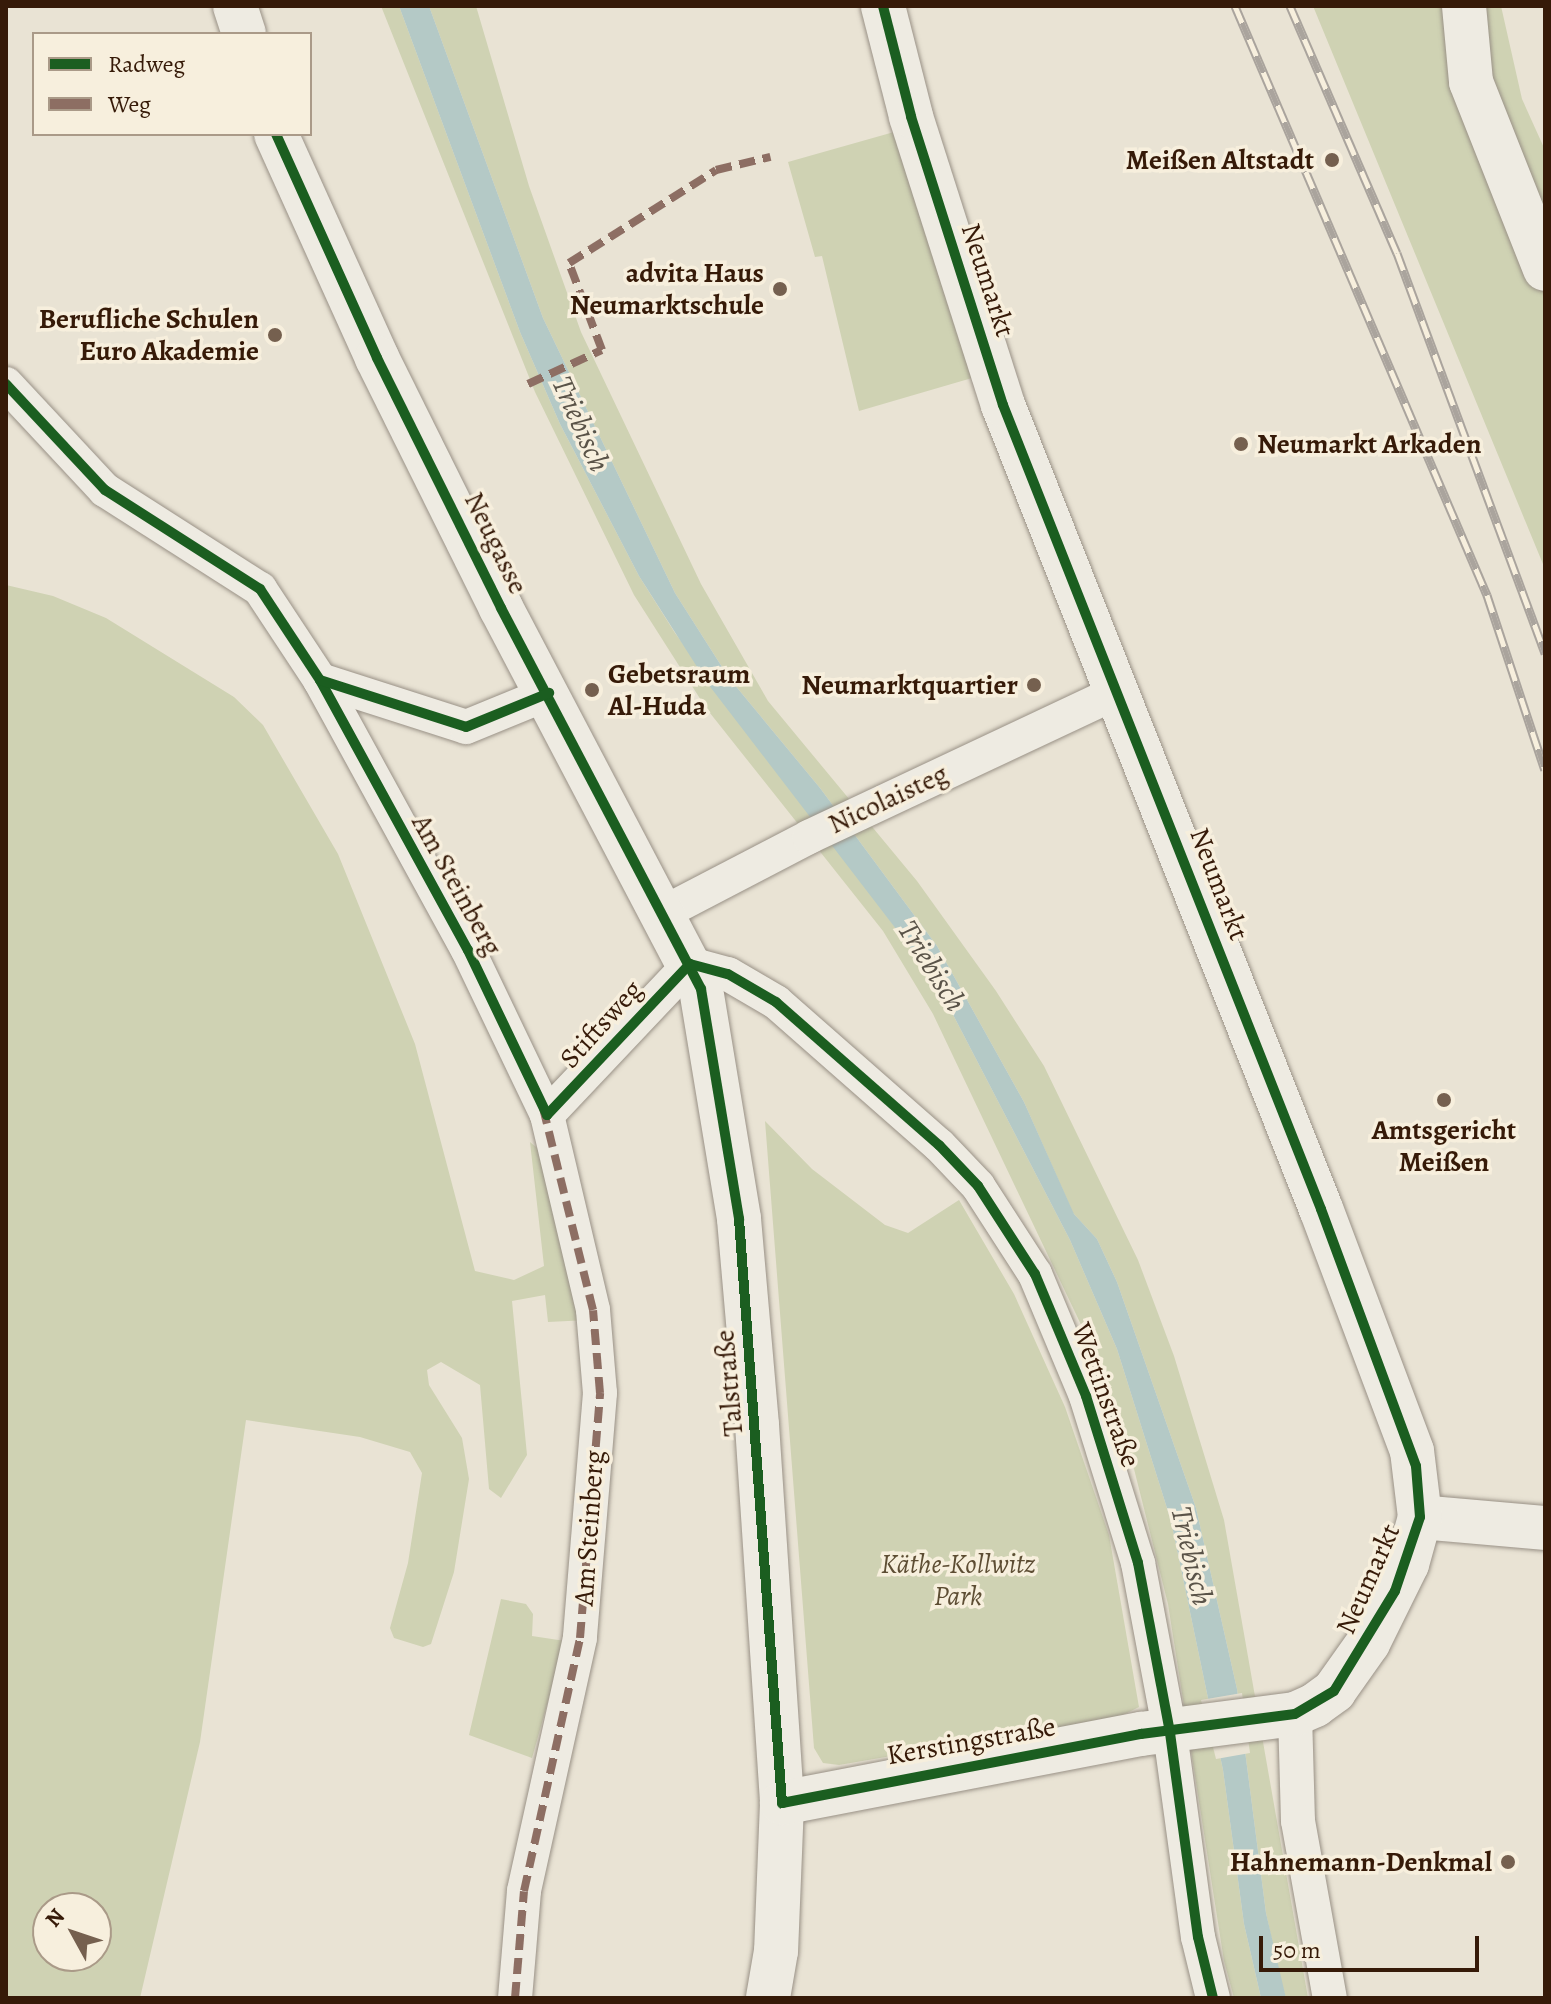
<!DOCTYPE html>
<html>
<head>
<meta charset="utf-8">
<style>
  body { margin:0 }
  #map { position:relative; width:1551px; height:2004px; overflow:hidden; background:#e9e3d4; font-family:Alegreya,serif }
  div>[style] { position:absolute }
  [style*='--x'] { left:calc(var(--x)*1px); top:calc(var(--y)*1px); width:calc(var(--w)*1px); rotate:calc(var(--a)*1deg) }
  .green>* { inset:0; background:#cfd2b3 }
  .water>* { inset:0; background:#b4c9c6 }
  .pier>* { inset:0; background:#e9e3d4 }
  .roads { filter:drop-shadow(0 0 2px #999186) drop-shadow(0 0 2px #999186) }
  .street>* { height:34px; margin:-17px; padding:0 17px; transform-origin:17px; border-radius:17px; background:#eeebe2 }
  .secondary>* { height:44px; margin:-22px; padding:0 22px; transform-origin:22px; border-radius:22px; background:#eeebe2 }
  .rail>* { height:9px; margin-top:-4.5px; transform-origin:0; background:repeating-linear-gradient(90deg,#f7efdd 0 18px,#aaa49d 0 36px); box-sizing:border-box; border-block:2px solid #aaa49d }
  .quiet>* { height:8px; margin-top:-4px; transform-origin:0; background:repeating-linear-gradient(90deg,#8d6e63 0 16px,transparent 0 24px) }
  .cycleway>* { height:10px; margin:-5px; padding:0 5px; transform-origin:5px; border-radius:5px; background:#1b5e20 }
  .dots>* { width:22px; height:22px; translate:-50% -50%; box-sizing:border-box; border:4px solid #f7efdd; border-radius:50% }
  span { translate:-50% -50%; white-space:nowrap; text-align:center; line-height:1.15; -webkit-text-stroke:7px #f7efdd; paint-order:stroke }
  .poi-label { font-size:28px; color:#361a08; font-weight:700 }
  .right { translate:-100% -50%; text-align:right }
  .left { translate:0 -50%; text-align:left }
  .street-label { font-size:28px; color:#361a08 }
  .park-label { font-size:28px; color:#5d4d33; font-style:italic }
  .water-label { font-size:30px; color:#5a5348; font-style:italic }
  .frame { position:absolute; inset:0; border:8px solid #361a08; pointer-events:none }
  .legend { position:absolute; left:32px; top:32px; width:280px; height:104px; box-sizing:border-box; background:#f7efdd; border:2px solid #aa9a88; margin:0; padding:10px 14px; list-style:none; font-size:24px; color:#361a08 }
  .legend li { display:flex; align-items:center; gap:16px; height:40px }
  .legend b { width:40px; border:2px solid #aa9a88 }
  .north { position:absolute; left:32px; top:1892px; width:80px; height:80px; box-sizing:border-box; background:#f7efdd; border:2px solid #aa9a88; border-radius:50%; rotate:310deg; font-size:22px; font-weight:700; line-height:32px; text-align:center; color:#361a08 }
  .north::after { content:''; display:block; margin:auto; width:28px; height:36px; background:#75604f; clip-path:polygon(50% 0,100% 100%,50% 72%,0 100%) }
  .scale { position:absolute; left:1259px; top:1936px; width:220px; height:36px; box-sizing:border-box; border:4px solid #361a08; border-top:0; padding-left:10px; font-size:24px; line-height:28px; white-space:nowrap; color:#361a08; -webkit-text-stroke:6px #f7efdd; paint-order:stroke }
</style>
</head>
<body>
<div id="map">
  <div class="green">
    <i style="clip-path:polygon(381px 6px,399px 6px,520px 332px,560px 424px,639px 576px,675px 633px,916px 955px,948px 1005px,1070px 1240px,1117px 1349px,1171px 1521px,1223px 1770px,1244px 1924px,1261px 1998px,1234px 1998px,1224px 1961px,1168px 1604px,1131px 1457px,1085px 1333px,933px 1014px,883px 931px,706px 708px,634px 595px,535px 392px)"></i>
    <i style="clip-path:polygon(429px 6px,476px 6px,529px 186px,581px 332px,701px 584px,768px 701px,917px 881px,996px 991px,1044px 1066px,1138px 1260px,1174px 1356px,1224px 1520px,1308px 1998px,1286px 1998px,1281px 1982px,1266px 1913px,1237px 1689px,1196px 1508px,1117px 1282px,1097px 1239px,1073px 1213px,1024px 1102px,937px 946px,820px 788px,729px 678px,675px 593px,543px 318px)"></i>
    <i style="clip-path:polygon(1313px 6px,1501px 6px,1522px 99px,1545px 150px,1545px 569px)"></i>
    <i style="clip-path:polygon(894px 132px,972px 378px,859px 411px,822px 256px,815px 257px,788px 162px)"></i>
    <i style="clip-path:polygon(evenodd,6px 585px,53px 596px,106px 618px,234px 697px,263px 725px,338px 854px,415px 1044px,475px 1271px,514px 1280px,544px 1266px,530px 1142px,549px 1158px,588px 1320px,548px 1322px,545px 1295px,512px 1301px,527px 1455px,501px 1498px,489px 1489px,480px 1385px,441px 1362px,427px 1370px,429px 1385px,462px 1438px,469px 1479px,454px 1572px,431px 1644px,423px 1647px,394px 1638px,390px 1628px,408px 1563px,422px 1473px,410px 1452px,360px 1437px,246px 1420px,200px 1742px,140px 1998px,6px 1998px,6px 585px,48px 1908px,96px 1908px,96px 1956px,48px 1956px,48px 1908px)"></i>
    <i style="clip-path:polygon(765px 1121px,812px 1169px,885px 1225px,908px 1233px,959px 1200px,1014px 1294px,1065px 1407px,1109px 1535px,1139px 1707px,1119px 1717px,839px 1765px,823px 1763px,814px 1748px)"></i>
    <i style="clip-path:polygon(501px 1599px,526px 1604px,533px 1614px,532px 1636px,565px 1641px,532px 1758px,469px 1735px)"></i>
  </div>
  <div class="water">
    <i style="clip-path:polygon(399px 6px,429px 6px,543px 318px,675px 593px,729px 678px,820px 788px,937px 946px,1024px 1102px,1074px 1214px,1097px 1239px,1117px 1282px,1196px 1508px,1237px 1689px,1266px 1913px,1286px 1998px,1261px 1998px,1244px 1924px,1223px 1770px,1171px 1521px,1117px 1349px,1070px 1240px,948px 1005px,916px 955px,708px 684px,639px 576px,560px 424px,520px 332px)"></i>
  </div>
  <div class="pier">
    <i style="clip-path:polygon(1242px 1693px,1250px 1753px,1216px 1759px,1201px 1700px)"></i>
  </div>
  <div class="roads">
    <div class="street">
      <i style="--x:6;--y:384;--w:145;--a:47"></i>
      <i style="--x:105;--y:490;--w:184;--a:32.6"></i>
      <i style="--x:260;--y:589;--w:109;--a:56.6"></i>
      <i style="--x:320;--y:680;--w:308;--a:61.3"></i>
      <i style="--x:468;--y:950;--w:183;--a:64.4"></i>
      <i style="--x:547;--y:1115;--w:200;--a:76.7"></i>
      <i style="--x:593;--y:1310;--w:83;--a:85.2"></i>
      <i style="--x:600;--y:1393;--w:246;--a:94.7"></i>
      <i style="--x:580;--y:1638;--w:259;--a:102.5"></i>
      <i style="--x:524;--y:1891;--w:107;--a:94.8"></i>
      <i style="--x:320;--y:680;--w:153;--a:17.8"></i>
      <i style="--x:466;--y:727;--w:90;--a:-22.3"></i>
      <i style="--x:663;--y:913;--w:165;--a:-27.5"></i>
      <i style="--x:809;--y:837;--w:340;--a:-25.2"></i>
      <i style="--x:547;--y:1115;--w:208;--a:-46.6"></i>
      <i style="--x:690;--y:964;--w:39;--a:15"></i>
      <i style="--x:728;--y:974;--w:56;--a:30.3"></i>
      <i style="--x:776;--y:1002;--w:217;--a:41.3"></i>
      <i style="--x:939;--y:1145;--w:57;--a:46.4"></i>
      <i style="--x:978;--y:1186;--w:105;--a:57.1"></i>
      <i style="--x:1035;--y:1274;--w:132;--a:67.3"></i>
      <i style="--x:1086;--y:1396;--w:175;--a:72.7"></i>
      <i style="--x:1138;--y:1563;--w:173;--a:79.3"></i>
      <i style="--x:1170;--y:1733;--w:206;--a:82.2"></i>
      <i style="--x:1198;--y:1937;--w:63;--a:76.2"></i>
      <i style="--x:1295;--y:1714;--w:107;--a:88.4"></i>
      <i style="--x:1298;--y:1821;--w:180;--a:79.8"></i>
    </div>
    <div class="secondary">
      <i style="--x:235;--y:6;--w:29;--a:72"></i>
      <i style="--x:1464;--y:6;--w:76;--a:84.7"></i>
      <i style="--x:1471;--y:82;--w:201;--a:68.4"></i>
      <i style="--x:276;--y:134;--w:246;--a:65.7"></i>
      <i style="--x:377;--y:358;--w:279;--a:63.6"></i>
      <i style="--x:501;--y:608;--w:430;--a:62.3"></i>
      <i style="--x:701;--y:989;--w:233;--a:80.6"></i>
      <i style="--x:739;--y:1219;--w:207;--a:85"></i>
      <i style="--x:757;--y:1425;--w:379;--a:86.2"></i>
      <i style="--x:782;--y:1803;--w:148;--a:92.3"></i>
      <i style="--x:776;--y:1951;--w:48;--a:99.7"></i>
      <i style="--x:1420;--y:1517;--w:125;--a:5"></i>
      <i style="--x:782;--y:1803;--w:366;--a:-10.9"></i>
      <i style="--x:1141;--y:1734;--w:155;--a:-7.4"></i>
      <i style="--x:1295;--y:1714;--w:22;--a:-24"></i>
      <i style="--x:1315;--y:1705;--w:24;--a:-36"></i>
      <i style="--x:1334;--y:1691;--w:59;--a:-54.7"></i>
      <i style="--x:1368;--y:1643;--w:88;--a:-63.7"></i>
      <i style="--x:1407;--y:1564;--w:49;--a:-74.5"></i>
      <i style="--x:1420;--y:1517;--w:66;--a:-96.9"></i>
      <i style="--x:1412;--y:1451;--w:259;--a:-110.6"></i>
      <i style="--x:1321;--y:1209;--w:865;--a:-111.58"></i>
      <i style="--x:1003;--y:405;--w:303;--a:-107.7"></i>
      <i style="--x:911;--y:116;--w:114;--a:-104.3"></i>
    </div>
  </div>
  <div class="rail">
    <i style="--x:1235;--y:6;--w:641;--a:66.84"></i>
    <i style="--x:1487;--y:595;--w:184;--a:71.7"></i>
    <i style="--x:1290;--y:6;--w:269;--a:66.6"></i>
    <i style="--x:1397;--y:253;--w:427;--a:69.7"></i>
  </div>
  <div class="quiet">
    <i style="--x:528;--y:384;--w:81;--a:-24.7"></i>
    <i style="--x:602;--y:350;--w:93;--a:-110.8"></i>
    <i style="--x:569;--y:263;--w:174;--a:-32.3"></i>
    <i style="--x:716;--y:170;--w:56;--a:-13.5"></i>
    <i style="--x:515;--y:1998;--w:107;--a:-85.2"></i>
    <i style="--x:524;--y:1891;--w:259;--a:-77.5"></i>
    <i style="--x:580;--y:1638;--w:246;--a:-85.3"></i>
    <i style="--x:600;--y:1393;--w:83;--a:-94.8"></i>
    <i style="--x:593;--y:1310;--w:208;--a:-103.9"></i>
  </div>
  <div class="cycleway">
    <i style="--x:276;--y:134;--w:246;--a:65.7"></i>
    <i style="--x:377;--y:358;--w:279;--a:63.6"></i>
    <i style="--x:501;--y:608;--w:430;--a:62.3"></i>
    <i style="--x:701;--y:989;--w:233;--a:80.6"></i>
    <i style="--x:739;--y:1219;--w:586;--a:85.79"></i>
    <i style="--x:782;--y:1803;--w:366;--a:-10.9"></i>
    <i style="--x:1141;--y:1734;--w:155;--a:-7.4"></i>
    <i style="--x:1295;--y:1714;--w:45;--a:-30.5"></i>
    <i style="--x:1334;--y:1691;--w:117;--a:-58.6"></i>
    <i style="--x:1395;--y:1591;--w:78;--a:-71.3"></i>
    <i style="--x:1420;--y:1517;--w:51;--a:-94.5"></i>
    <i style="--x:1416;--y:1466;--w:274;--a:-110.3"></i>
    <i style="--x:1321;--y:1209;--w:865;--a:-111.58"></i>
    <i style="--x:1003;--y:405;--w:303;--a:-107.7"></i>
    <i style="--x:911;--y:116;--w:114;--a:-104.3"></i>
    <i style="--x:6;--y:384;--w:145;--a:47"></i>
    <i style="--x:105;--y:490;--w:184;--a:32.6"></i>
    <i style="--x:260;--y:589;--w:109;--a:56.6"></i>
    <i style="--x:320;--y:680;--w:308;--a:61.3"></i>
    <i style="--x:468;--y:950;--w:183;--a:64.4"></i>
    <i style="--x:547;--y:1115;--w:208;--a:-46.6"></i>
    <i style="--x:320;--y:680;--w:153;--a:17.8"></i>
    <i style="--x:466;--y:727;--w:90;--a:-22.3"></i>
    <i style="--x:690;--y:964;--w:39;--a:15"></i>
    <i style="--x:728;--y:974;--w:56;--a:30.3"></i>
    <i style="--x:776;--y:1002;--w:217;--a:41.3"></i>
    <i style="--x:939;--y:1145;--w:57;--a:46.4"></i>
    <i style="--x:978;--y:1186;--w:105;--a:57.1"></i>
    <i style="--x:1035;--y:1274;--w:132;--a:67.3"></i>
    <i style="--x:1086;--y:1396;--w:175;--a:72.7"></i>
    <i style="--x:1138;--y:1563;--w:173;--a:79.3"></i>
    <i style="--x:1170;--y:1733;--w:206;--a:82.2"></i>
    <i style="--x:1198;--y:1937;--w:63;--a:76.2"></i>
  </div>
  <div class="dots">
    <i style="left:1332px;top:160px;background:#75604f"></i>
    <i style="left:780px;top:289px;background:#75604f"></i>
    <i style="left:275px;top:335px;background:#75604f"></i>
    <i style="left:1241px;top:444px;background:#75604f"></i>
    <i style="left:1034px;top:685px;background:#75604f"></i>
    <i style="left:592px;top:690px;background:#75604f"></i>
    <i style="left:1444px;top:1100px;background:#75604f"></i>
    <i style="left:1508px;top:1862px;background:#75604f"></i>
  </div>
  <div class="poi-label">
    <span class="right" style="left:1314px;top:160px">Meißen Altstadt</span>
    <span class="right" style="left:764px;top:289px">advita Haus<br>Neumarktschule</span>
    <span class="right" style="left:259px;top:335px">Berufliche Schulen<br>Euro Akademie</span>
    <span class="left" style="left:1257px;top:444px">Neumarkt Arkaden</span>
    <span class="left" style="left:608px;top:690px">Gebetsraum<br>Al-Huda</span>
    <span class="right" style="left:1018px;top:685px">Neumarktquartier</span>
    <span style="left:1444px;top:1146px">Amtsgericht<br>Meißen</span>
    <span class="right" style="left:1492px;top:1862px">Hahnemann-Denkmal</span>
  </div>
  <div class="street-label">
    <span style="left:988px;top:280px;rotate:72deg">Neumarkt</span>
    <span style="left:496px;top:543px;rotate:64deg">Neugasse</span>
    <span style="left:888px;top:799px;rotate:-25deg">Nicolaisteg</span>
    <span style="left:1219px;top:884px;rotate:69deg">Neumarkt</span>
    <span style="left:457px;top:885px;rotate:61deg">Am Steinberg</span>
    <span style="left:601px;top:1024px;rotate:-48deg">Stiftsweg</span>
    <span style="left:729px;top:1383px;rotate:-95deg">Talstraße</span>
    <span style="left:1106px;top:1395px;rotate:70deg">Wettinstraße</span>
    <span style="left:589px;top:1528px;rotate:-86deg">Am Steinberg</span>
    <span style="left:1368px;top:1579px;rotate:-66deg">Neumarkt</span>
    <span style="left:971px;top:1741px;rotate:-10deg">Kerstingstraße</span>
  </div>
  <div class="park-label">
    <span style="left:958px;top:1580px">Käthe-Kollwitz<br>Park</span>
  </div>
  <div class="water-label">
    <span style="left:581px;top:424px;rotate:66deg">Triebisch</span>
    <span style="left:932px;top:966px;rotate:58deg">Triebisch</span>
    <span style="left:1192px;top:1556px;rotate:77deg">Triebisch</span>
  </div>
  <div class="frame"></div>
  <ul class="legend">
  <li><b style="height:10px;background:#1b5e20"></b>Radweg</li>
  <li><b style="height:10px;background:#8d6e63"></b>Weg</li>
  </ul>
  <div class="north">N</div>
  <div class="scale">50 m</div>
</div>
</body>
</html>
